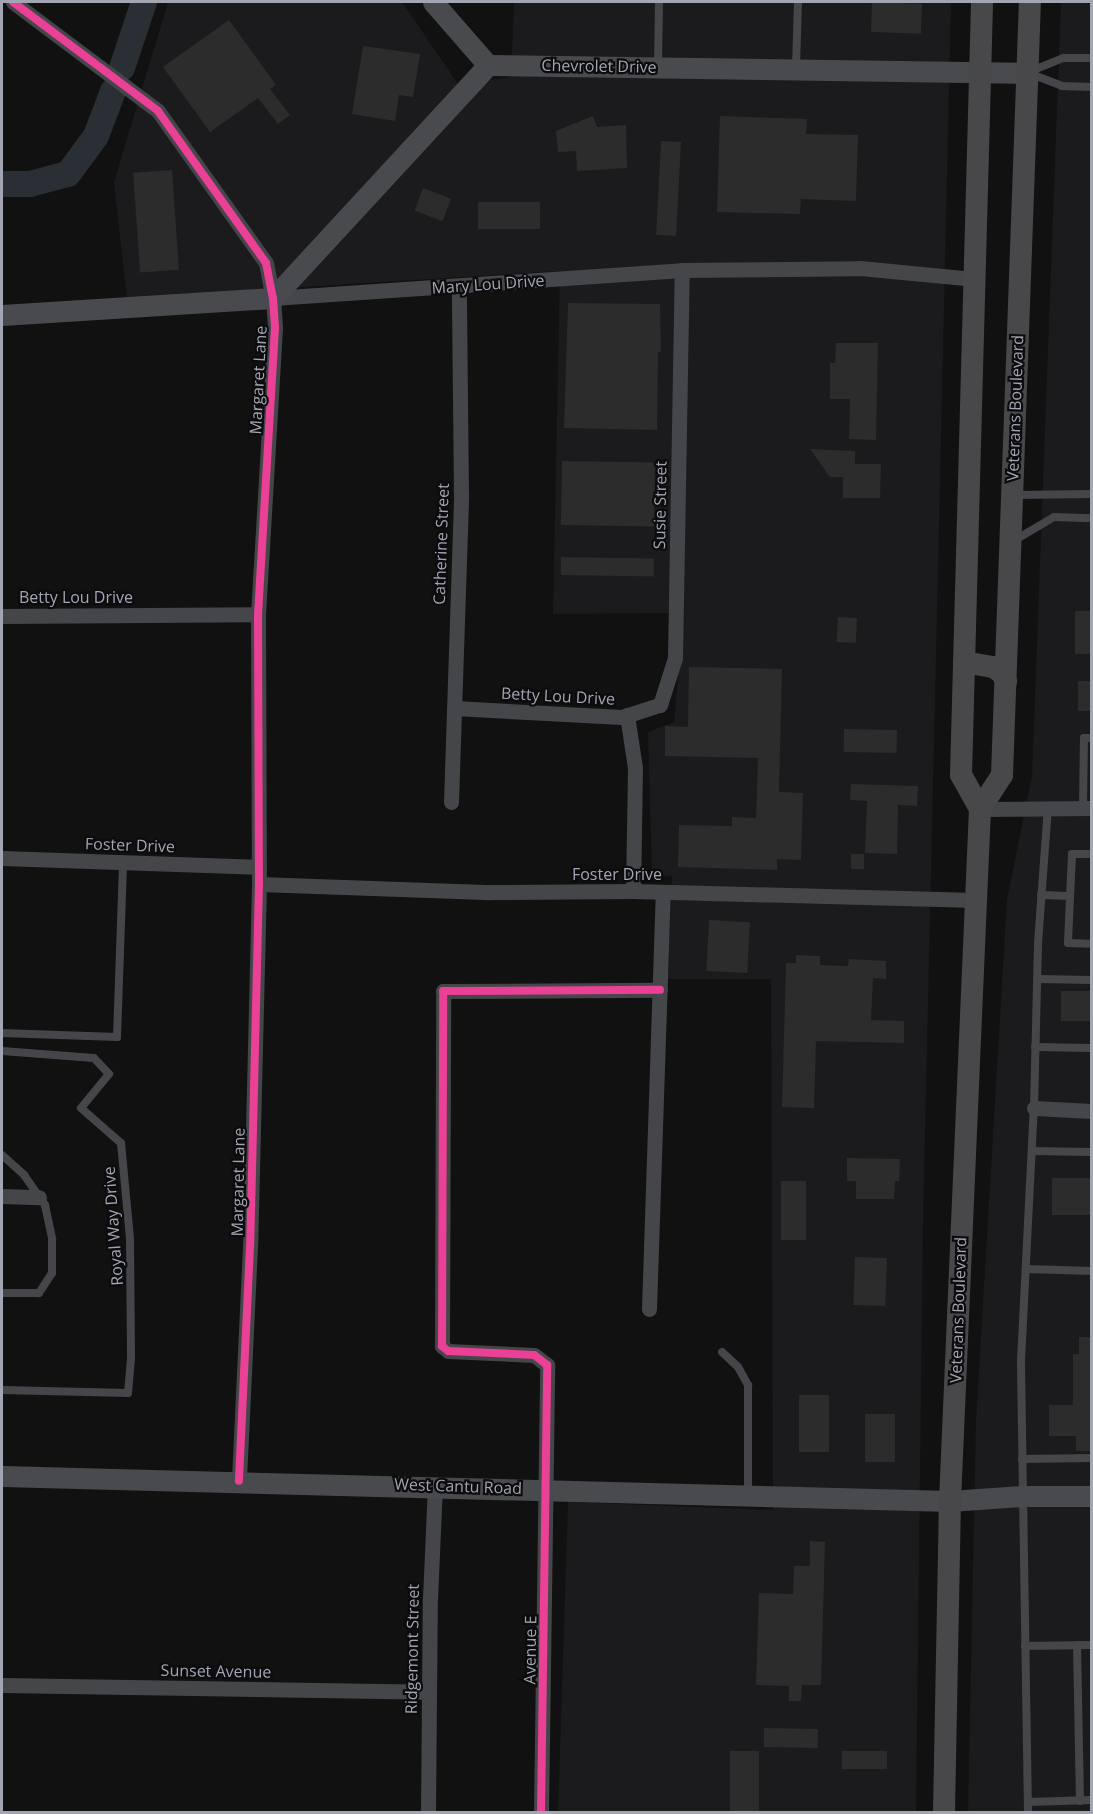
<!DOCTYPE html>
<html>
<head>
<meta charset="utf-8">
<style>
  body { margin:0 }
  #map { position:relative; width:1093px; height:1814px; overflow:hidden; background:#111; font-family:"Open Sans",sans-serif }
  div>[style] { position:absolute }
  [style*='--x'] { left:calc(var(--x)*1px); top:calc(var(--y)*1px); width:calc(var(--w)*1px); rotate:calc(var(--a)*1deg) }
  .built>* { inset:0; background:#1b1b1d }
  .river>* { height:26px; margin:-13px; padding:0 13px; transform-origin:13px; border-radius:13px; background:#292f35 }
  .building>* { inset:0; background:#2c2c2c; transform-origin:0 0 }
  .lane>* { height:8px; margin:-4px; padding:0 4px; transform-origin:4px; border-radius:4px; background:#45464a }
  .street>* { height:15px; margin:-7.5px; padding:0 7.5px; transform-origin:7.5px; border-radius:7.5px; background:#45464a }
  .secondary>* { height:21px; margin:-10.5px; padding:0 10.5px; transform-origin:10.5px; border-radius:10.5px; background:#494a4e }
  .primary>* { height:22px; margin:-11px; padding:0 11px; transform-origin:11px; border-radius:11px; background:#48484b }
  .cycleway>* { height:8px; margin:-4px; padding:0 4px; transform-origin:4px; border-radius:4px; background:#ea4096 }
  span { translate:-50% -50%; white-space:nowrap; text-align:center; line-height:1.15; -webkit-text-stroke:4.5px #0c0b0d; paint-order:stroke }
  .street-label { font-size:16px; color:#a2a6b2 }
  .frame { position:absolute; inset:0; border:3px solid #a2a6b2; pointer-events:none }
</style>
</head>
<body>
<div id="map">
  <div class="built">
    <i style="clip-path:polygon(168px 2px,402px 2px,458px 84px,511px 77px,514px 2px,951px 2px,923px 1221px,916px 1812px,558px 1812px,568px 1502px,773px 1510px,771px 979px,668px 979px,672px 876px,652px 875px,648px 732px,674px 722px,684px 613px,553px 614px,560px 271px,127px 298px,114px 182px)"></i>
    <i style="clip-path:polygon(1061px 2px,1091px 2px,1091px 1812px,968px 1812px,976px 1421px,1007px 900px,1032px 776px)"></i>
  </div>
  <div class="river">
    <i style="--x:122;--y:68;--w:70;--a:-71.6"></i>
    <i style="--x:2;--y:184;--w:28;--a:0"></i>
    <i style="--x:30;--y:184;--w:39;--a:-15"></i>
    <i style="--x:68;--y:174;--w:47;--a:-53.6"></i>
    <i style="--x:96;--y:136;--w:48;--a:-69.3"></i>
  </div>
  <div class="building">
    <i style="left:872px;top:2px;width:50px;height:30px;rotate:2deg"></i>
    <i style="clip-path:polygon(229px 20px,276px 85px,270px 89px,290px 115px,278px 124px,258px 98px,210px 132px,163px 67px)"></i>
    <i style="clip-path:polygon(363px 46px,420px 54px,413px 97px,399px 95px,395px 121px,352px 114px)"></i>
    <i style="clip-path:polygon(593px 116px,597px 127px,626px 125px,627px 168px,577px 171px,576px 151px,558px 152px,556px 131px)"></i>
    <i style="clip-path:polygon(720px 116px,807px 119px,806px 134px,858px 135px,856px 201px,801px 199px,800px 214px,717px 212px)"></i>
    <i style="left:661px;top:141px;width:20px;height:94px;rotate:3deg"></i>
    <i style="left:172px;top:170px;width:100px;height:39px;rotate:86deg"></i>
    <i style="left:423px;top:188px;width:30px;height:24px;rotate:21deg"></i>
    <i style="left:540px;top:202px;width:27px;height:62px;rotate:90deg"></i>
    <i style="clip-path:polygon(568px 303px,660px 304px,661px 352px,658px 352px,657px 430px,564px 428px)"></i>
    <i style="clip-path:polygon(836px 343px,878px 343px,876px 440px,849px 439px,850px 399px,830px 399px,830px 363px,835px 363px)"></i>
    <i style="clip-path:polygon(810px 449px,855px 451px,855px 464px,881px 464px,880px 498px,843px 498px,843px 477px,830px 477px)"></i>
    <i style="left:562px;top:461px;width:93px;height:64px;rotate:1deg"></i>
    <i style="left:561px;top:557px;width:93px;height:18px;rotate:1deg"></i>
    <i style="left:1075px;top:611px;width:17px;height:43px"></i>
    <i style="left:838px;top:617px;width:19px;height:25px;rotate:3deg"></i>
    <i style="clip-path:polygon(689px 667px,782px 669px,779px 792px,803px 793px,801px 860px,777px 859px,777px 870px,678px 867px,679px 825px,732px 826px,732px 817px,756px 818px,758px 758px,665px 756px,665px 726px,688px 727px)"></i>
    <i style="left:1078px;top:681px;width:14px;height:30px"></i>
    <i style="left:844px;top:729px;width:53px;height:23px;rotate:1deg"></i>
    <i style="clip-path:polygon(851px 784px,918px 786px,917px 806px,898px 805px,897px 854px,865px 853px,867px 801px,850px 800px)"></i>
    <i style="left:851px;top:854px;width:13px;height:15px"></i>
    <i style="left:709px;top:920px;width:41px;height:51px;rotate:3deg"></i>
    <i style="clip-path:polygon(796px 955px,820px 956px,820px 965px,848px 966px,849px 959px,886px 961px,886px 979px,873px 978px,871px 1020px,904px 1021px,904px 1043px,816px 1041px,814px 1108px,782px 1107px,786px 963px,796px 963px)"></i>
    <i style="left:1061px;top:991px;width:31px;height:30px"></i>
    <i style="clip-path:polygon(847px 1158px,900px 1159px,899px 1181px,895px 1181px,894px 1199px,856px 1199px,856px 1181px,847px 1181px)"></i>
    <i style="left:1052px;top:1178px;width:40px;height:37px"></i>
    <i style="left:781px;top:1181px;width:25px;height:59px"></i>
    <i style="left:855px;top:1257px;width:32px;height:48px;rotate:2deg"></i>
    <i style="clip-path:polygon(1079px 1337px,1092px 1337px,1092px 1451px,1076px 1451px,1076px 1436px,1049px 1436px,1049px 1405px,1073px 1405px,1073px 1354px,1079px 1354px)"></i>
    <i style="left:799px;top:1395px;width:30px;height:57px"></i>
    <i style="left:865px;top:1414px;width:30px;height:48px"></i>
    <i style="clip-path:polygon(810px 1541px,825px 1542px,821px 1685px,802px 1685px,801px 1701px,789px 1701px,789px 1686px,756px 1685px,759px 1593px,793px 1594px,794px 1566px,810px 1566px)"></i>
    <i style="left:764px;top:1728px;width:54px;height:19px;rotate:1deg"></i>
    <i style="left:730px;top:1751px;width:29px;height:61px"></i>
    <i style="left:842px;top:1751px;width:45px;height:18px"></i>
  </div>
  <div class="lane">
    <i style="--x:658;--y:66;--w:64;--a:-89.1"></i>
    <i style="--x:796;--y:68;--w:66;--a:-88.3"></i>
    <i style="--x:1031;--y:71;--w:35;--a:-22"></i>
    <i style="--x:1064;--y:58;--w:28;--a:0"></i>
    <i style="--x:1031;--y:74;--w:33;--a:21"></i>
    <i style="--x:1062;--y:86;--w:30;--a:2"></i>
    <i style="--x:1015;--y:495;--w:77;--a:-0.7"></i>
    <i style="--x:1015;--y:540;--w:45;--a:-30.5"></i>
    <i style="--x:1054;--y:517;--w:38;--a:2"></i>
    <i style="--x:1083;--y:808;--w:70;--a:-89.2"></i>
    <i style="--x:1084;--y:738;--w:8;--a:0"></i>
    <i style="--x:1092;--y:854;--w:20;--a:180"></i>
    <i style="--x:1072;--y:854;--w:89;--a:92.6"></i>
    <i style="--x:1068;--y:943;--w:24;--a:2"></i>
    <i style="--x:1041;--y:895;--w:29;--a:2"></i>
    <i style="--x:1037;--y:979;--w:55;--a:1"></i>
    <i style="--x:2;--y:1033;--w:115;--a:2"></i>
    <i style="--x:117;--y:1037;--w:174;--a:-88"></i>
    <i style="--x:1035;--y:1047;--w:57;--a:1"></i>
    <i style="--x:2;--y:1051;--w:92;--a:4.4"></i>
    <i style="--x:94;--y:1058;--w:22;--a:47"></i>
    <i style="--x:109;--y:1074;--w:44;--a:129.5"></i>
    <i style="--x:81;--y:1108;--w:53;--a:41.2"></i>
    <i style="--x:121;--y:1143;--w:96;--a:84.6"></i>
    <i style="--x:130;--y:1239;--w:120;--a:89.5"></i>
    <i style="--x:131;--y:1359;--w:34;--a:95"></i>
    <i style="--x:128;--y:1393;--w:126;--a:-178.6"></i>
    <i style="--x:1032;--y:1151;--w:60;--a:1"></i>
    <i style="--x:2;--y:1155;--w:30;--a:42"></i>
    <i style="--x:24;--y:1175;--w:37;--a:55"></i>
    <i style="--x:45;--y:1205;--w:35;--a:78"></i>
    <i style="--x:52;--y:1239;--w:34;--a:90"></i>
    <i style="--x:52;--y:1273;--w:24;--a:123"></i>
    <i style="--x:39;--y:1293;--w:37;--a:180"></i>
    <i style="--x:1026;--y:1269;--w:66;--a:1.7"></i>
    <i style="--x:722;--y:1352;--w:22;--a:43"></i>
    <i style="--x:738;--y:1367;--w:21;--a:61"></i>
    <i style="--x:748;--y:1385;--w:109;--a:90"></i>
    <i style="--x:1022;--y:1459;--w:70;--a:-0.8"></i>
    <i style="--x:1077;--y:1645;--w:156;--a:88.9"></i>
    <i style="--x:1025;--y:1646;--w:67;--a:-0.9"></i>
    <i style="--x:1028;--y:1802;--w:64;--a:-1.8"></i>
    <i style="--x:1028;--y:1812;--w:451;--a:-90.9"></i>
    <i style="--x:1021;--y:1361;--w:253;--a:-87.1"></i>
    <i style="--x:1034;--y:1108;--w:165;--a:-88.6"></i>
    <i style="--x:1038;--y:943;--w:136;--a:-85.8"></i>
  </div>
  <div class="street">
    <i style="--x:13;--y:2;--w:181;--a:36.9"></i>
    <i style="--x:158;--y:111;--w:186;--a:54.6"></i>
    <i style="--x:266;--y:263;--w:36;--a:79"></i>
    <i style="--x:273;--y:298;--w:30;--a:86"></i>
    <i style="--x:275;--y:328;--w:287;--a:93.4"></i>
    <i style="--x:258;--y:614;--w:270;--a:89.8"></i>
    <i style="--x:259;--y:884;--w:362;--a:91.4"></i>
    <i style="--x:250;--y:1246;--w:235;--a:92.7"></i>
    <i style="--x:273;--y:298;--w:410;--a:-3.9"></i>
    <i style="--x:682;--y:270;--w:178;--a:-0.6"></i>
    <i style="--x:860;--y:268;--w:116;--a:5.5"></i>
    <i style="--x:2;--y:616;--w:256;--a:-0.4"></i>
    <i style="--x:454;--y:708;--w:168;--a:3.1"></i>
    <i style="--x:622;--y:717;--w:40;--a:-18"></i>
    <i style="--x:660;--y:705;--w:49;--a:-72.3"></i>
    <i style="--x:675;--y:658;--w:388;--a:-89"></i>
    <i style="--x:627;--y:715;--w:54;--a:81.4"></i>
    <i style="--x:635;--y:768;--w:123;--a:90.9"></i>
    <i style="--x:451;--y:802;--w:308;--a:-88.1"></i>
    <i style="--x:461;--y:494;--w:208;--a:-90.6"></i>
    <i style="--x:980;--y:809;--w:112;--a:-0.5"></i>
    <i style="--x:2;--y:858;--w:255;--a:2"></i>
    <i style="--x:259;--y:884;--w:233;--a:2"></i>
    <i style="--x:492;--y:892;--w:141;--a:-0.4"></i>
    <i style="--x:633;--y:891;--w:343;--a:1.5"></i>
    <i style="--x:1034;--y:1108;--w:58;--a:3"></i>
    <i style="--x:2;--y:1196;--w:37;--a:2"></i>
    <i style="--x:649;--y:1309;--w:417;--a:-88.1"></i>
    <i style="--x:2;--y:1685;--w:427;--a:0.9"></i>
    <i style="--x:428;--y:1812;--w:213;--a:-89.5"></i>
    <i style="--x:430;--y:1599;--w:113;--a:-87.5"></i>
    <i style="--x:541;--y:1812;--w:447;--a:-89.2"></i>
    <i style="--x:547;--y:1365;--w:16;--a:-142"></i>
    <i style="--x:534;--y:1355;--w:86;--a:-177.3"></i>
    <i style="--x:448;--y:1351;--w:8;--a:-140"></i>
    <i style="--x:442;--y:1346;--w:355;--a:-89.8"></i>
    <i style="--x:443;--y:991;--w:217;--a:-0.3"></i>
  </div>
  <div class="secondary">
    <i style="--x:433;--y:2;--w:84;--a:48.9"></i>
    <i style="--x:2;--y:315;--w:272;--a:-3.6"></i>
    <i style="--x:273;--y:298;--w:317;--a:-47.3"></i>
    <i style="--x:488;--y:65;--w:539;--a:0.85"></i>
    <i style="--x:2;--y:1476;--w:948;--a:1.51"></i>
    <i style="--x:950;--y:1501;--w:72;--a:-4"></i>
    <i style="--x:1022;--y:1496;--w:70;--a:0"></i>
  </div>
  <div class="primary">
    <i style="--x:964;--y:662;--w:29;--a:10"></i>
    <i style="--x:993;--y:667;--w:11;--a:34"></i>
    <i style="--x:1002;--y:673;--w:9;--a:63"></i>
    <i style="--x:980;--y:809;--w:39;--a:-119"></i>
    <i style="--x:961;--y:775;--w:773;--a:-88.44"></i>
    <i style="--x:944;--y:1812;--w:311;--a:-88.9"></i>
    <i style="--x:950;--y:1501;--w:693;--a:-87.52"></i>
    <i style="--x:980;--y:809;--w:40;--a:-57.1"></i>
    <i style="--x:1002;--y:775;--w:774;--a:-87.93"></i>
  </div>
  <div class="cycleway">
    <i style="--x:13;--y:2;--w:181;--a:36.9"></i>
    <i style="--x:158;--y:111;--w:186;--a:54.6"></i>
    <i style="--x:266;--y:263;--w:36;--a:79"></i>
    <i style="--x:273;--y:298;--w:30;--a:86"></i>
    <i style="--x:275;--y:328;--w:287;--a:93.4"></i>
    <i style="--x:258;--y:614;--w:270;--a:89.8"></i>
    <i style="--x:259;--y:884;--w:362;--a:91.4"></i>
    <i style="--x:250;--y:1246;--w:235;--a:92.7"></i>
    <i style="--x:541;--y:1812;--w:447;--a:-89.2"></i>
    <i style="--x:547;--y:1365;--w:16;--a:-142"></i>
    <i style="--x:534;--y:1355;--w:86;--a:-177.3"></i>
    <i style="--x:448;--y:1351;--w:8;--a:-140"></i>
    <i style="--x:442;--y:1346;--w:355;--a:-89.8"></i>
    <i style="--x:443;--y:991;--w:217;--a:-0.3"></i>
  </div>
  <div class="street-label">
    <span style="left:599px;top:66px;rotate:1deg">Chevrolet Drive</span>
    <span style="left:488px;top:284px;rotate:-4deg">Mary Lou Drive</span>
    <span style="left:258px;top:380px;rotate:-87deg">Margaret Lane</span>
    <span style="left:1015px;top:408px;rotate:-88deg">Veterans Boulevard</span>
    <span style="left:660px;top:505px;rotate:-89deg">Susie Street</span>
    <span style="left:441px;top:544px;rotate:-88deg">Catherine Street</span>
    <span style="left:76px;top:597px">Betty Lou Drive</span>
    <span style="left:558px;top:696px;rotate:3deg">Betty Lou Drive</span>
    <span style="left:130px;top:845px;rotate:2deg">Foster Drive</span>
    <span style="left:617px;top:874px">Foster Drive</span>
    <span style="left:238px;top:1182px;rotate:-89deg">Margaret Lane</span>
    <span style="left:113px;top:1226px;rotate:-94deg">Royal Way Drive</span>
    <span style="left:958px;top:1310px;rotate:-88deg">Veterans Boulevard</span>
    <span style="left:458px;top:1486px;rotate:2deg">West Cantu Road</span>
    <span style="left:412px;top:1649px;rotate:-89deg">Ridgemont Street</span>
    <span style="left:530px;top:1650px;rotate:-89deg">Avenue E</span>
    <span style="left:216px;top:1671px;rotate:1deg">Sunset Avenue</span>
  </div>
  <div class="frame"></div>
</div>
</body>
</html>
